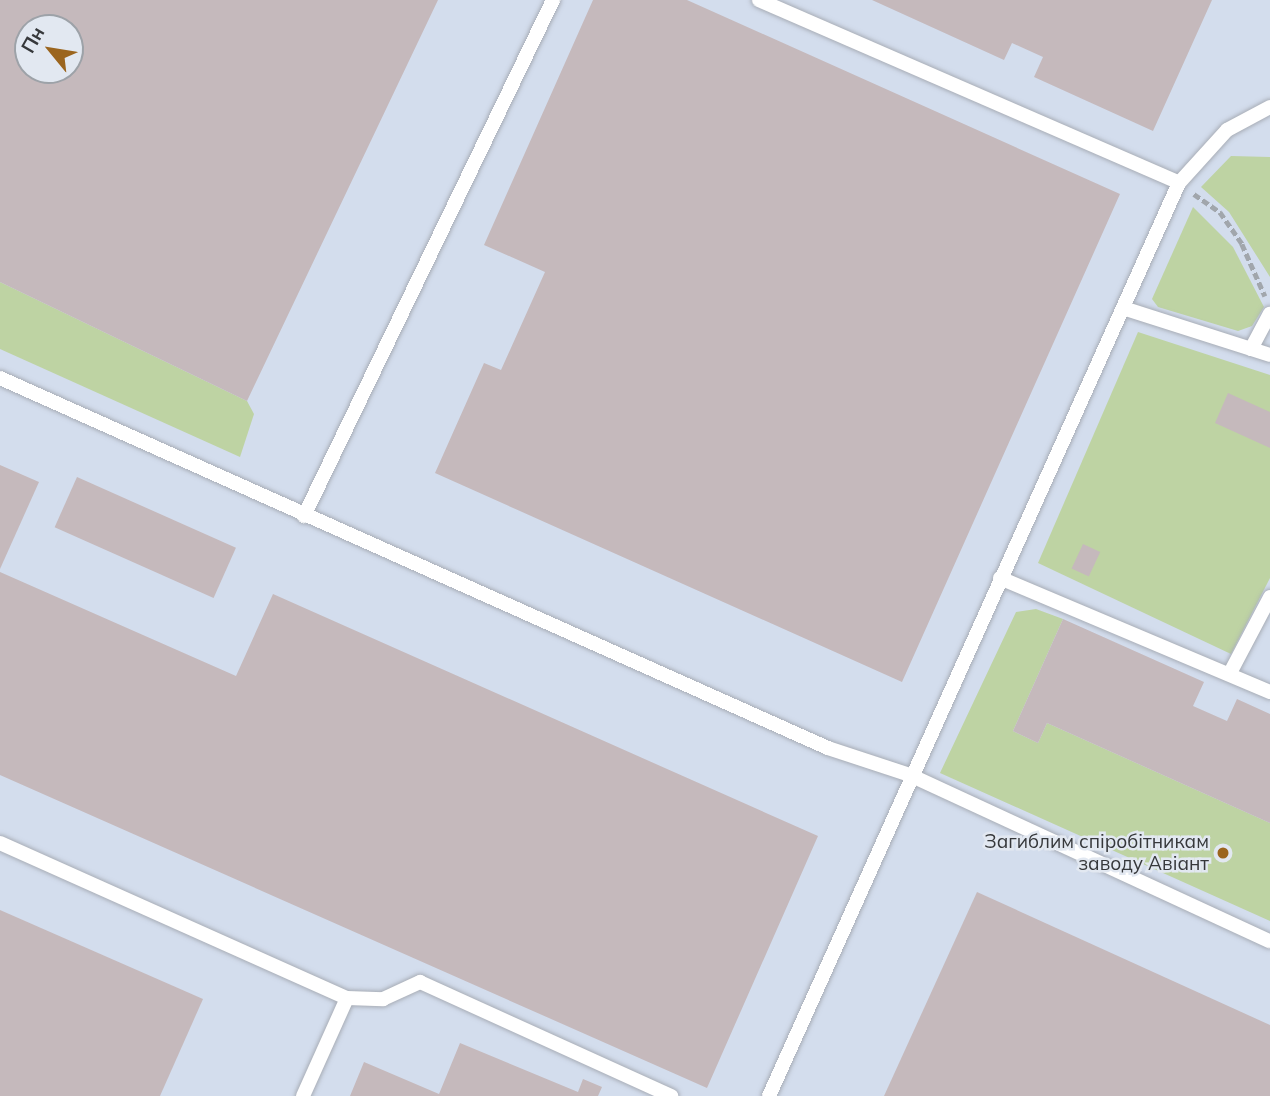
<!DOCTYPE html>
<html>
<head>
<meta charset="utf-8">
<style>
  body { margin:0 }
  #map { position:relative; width:1270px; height:1096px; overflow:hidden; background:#e2e8f1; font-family:Mulish,sans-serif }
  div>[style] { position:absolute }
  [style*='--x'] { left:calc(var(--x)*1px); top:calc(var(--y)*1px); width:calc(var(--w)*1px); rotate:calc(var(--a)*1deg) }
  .built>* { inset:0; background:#d3dded }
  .green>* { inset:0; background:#bed3a3 }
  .building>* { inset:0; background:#c5b9bc; transform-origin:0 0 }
  .path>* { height:4.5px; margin-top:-2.25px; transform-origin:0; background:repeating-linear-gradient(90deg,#a1a6ac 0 7px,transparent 0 10.5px) }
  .roads { filter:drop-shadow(0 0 2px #a8adb6) drop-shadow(0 0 2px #a8adb6) }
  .service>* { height:14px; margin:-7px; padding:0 7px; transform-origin:7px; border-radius:7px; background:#fff }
  .dots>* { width:19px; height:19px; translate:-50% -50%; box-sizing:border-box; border:4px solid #e2e8f1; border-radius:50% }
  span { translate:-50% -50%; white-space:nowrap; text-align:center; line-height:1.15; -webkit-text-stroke:5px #e2e8f1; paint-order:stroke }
  .poi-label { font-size:19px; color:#36383b }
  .right { translate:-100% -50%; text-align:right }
  .north { position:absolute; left:14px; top:14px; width:70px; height:70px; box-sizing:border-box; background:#e2e8f1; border:2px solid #9da2a8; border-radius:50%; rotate:300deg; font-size:19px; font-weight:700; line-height:28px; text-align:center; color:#36383b }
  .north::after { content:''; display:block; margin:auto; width:24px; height:32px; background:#9b651e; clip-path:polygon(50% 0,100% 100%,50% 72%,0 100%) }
</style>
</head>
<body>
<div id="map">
  <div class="built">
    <i style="clip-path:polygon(evenodd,0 0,1270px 0,1270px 1096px,0 1096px,0 0,28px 28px,70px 28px,70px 70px,28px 70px,28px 28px)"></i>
  </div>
  <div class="green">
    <i style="clip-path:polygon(1231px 156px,1270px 157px,1270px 277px,1229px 212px,1201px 187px)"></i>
    <i style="clip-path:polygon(1193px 207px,1233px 247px,1264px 307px,1252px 326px,1238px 331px,1158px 307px,1152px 299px)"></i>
    <i style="clip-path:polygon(0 282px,247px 401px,254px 414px,240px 457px,0 349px)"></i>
    <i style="clip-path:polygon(1138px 332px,1270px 375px,1270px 578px,1231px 654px,1038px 563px)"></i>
    <i style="clip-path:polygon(1036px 609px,1063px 619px,1013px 731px,1038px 743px,1047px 723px,1270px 823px,1270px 921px,940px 773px,1016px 612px)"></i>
  </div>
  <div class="building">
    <i style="clip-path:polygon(evenodd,0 0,438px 0,247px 401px,0 282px,0 0,28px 28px,70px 28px,70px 70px,28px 70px,28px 28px)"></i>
    <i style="clip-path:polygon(593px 0,687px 0,1120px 194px,902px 682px,435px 473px,484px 363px,501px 370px,545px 272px,484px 245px)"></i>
    <i style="clip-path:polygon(872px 0,1212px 0,1153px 131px,1034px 77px,1043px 57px,1012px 43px,1004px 60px)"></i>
    <i style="clip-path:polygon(1228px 393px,1270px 412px,1270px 448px,1215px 423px)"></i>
    <i style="clip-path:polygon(0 465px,39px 482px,0 569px)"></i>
    <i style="left:77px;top:477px;width:174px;height:55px;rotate:24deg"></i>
    <i style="left:1083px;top:544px;width:19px;height:27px;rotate:25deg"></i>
    <i style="clip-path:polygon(0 572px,236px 676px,273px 594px,818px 836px,707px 1088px,0 775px)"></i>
    <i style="clip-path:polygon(1063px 619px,1204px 682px,1193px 706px,1227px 721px,1237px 699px,1270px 714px,1270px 823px,1047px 723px,1038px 743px,1013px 731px)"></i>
    <i style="clip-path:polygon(977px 892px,1270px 1025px,1270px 1096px,884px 1096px)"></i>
    <i style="clip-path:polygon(0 910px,203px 999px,160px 1096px,0 1096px)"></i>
    <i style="clip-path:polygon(460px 1043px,578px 1092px,583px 1079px,602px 1087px,598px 1096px,350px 1096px,364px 1062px,439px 1094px)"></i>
  </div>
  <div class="path">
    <i style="--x:1194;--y:194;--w:32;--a:35"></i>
    <i style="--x:1220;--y:212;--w:39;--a:55"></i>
    <i style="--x:1242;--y:244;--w:57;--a:66.1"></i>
  </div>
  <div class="roads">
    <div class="service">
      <i style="--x:759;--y:0;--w:458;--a:23.5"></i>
      <i style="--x:1123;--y:308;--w:154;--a:17.7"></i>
      <i style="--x:1251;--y:349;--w:40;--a:-62"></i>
      <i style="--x:0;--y:378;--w:907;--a:24.08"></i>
      <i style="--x:828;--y:748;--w:86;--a:18.2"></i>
      <i style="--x:910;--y:775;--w:396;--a:24.8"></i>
      <i style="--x:304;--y:516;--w:573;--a:-64.24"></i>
      <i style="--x:1000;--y:578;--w:293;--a:22.9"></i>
      <i style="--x:1230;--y:673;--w:86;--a:-62.2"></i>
      <i style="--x:0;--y:843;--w:380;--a:24.1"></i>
      <i style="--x:347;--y:998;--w:36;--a:2"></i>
      <i style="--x:383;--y:999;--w:41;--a:-24.7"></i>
      <i style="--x:420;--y:982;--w:276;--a:24.4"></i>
      <i style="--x:303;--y:1096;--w:107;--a:-65.8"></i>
      <i style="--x:769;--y:1096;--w:1001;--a:-65.82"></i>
      <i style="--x:1179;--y:183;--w:72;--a:-47.8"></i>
      <i style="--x:1227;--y:130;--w:49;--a:-28.1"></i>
    </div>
  </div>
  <div class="dots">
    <i style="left:1223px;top:853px;background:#9b651e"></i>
  </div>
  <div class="poi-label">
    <span class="right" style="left:1209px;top:853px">Загиблим спіробітникам<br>заводу Авіант</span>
  </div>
  <div class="north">Пн</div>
</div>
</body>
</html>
